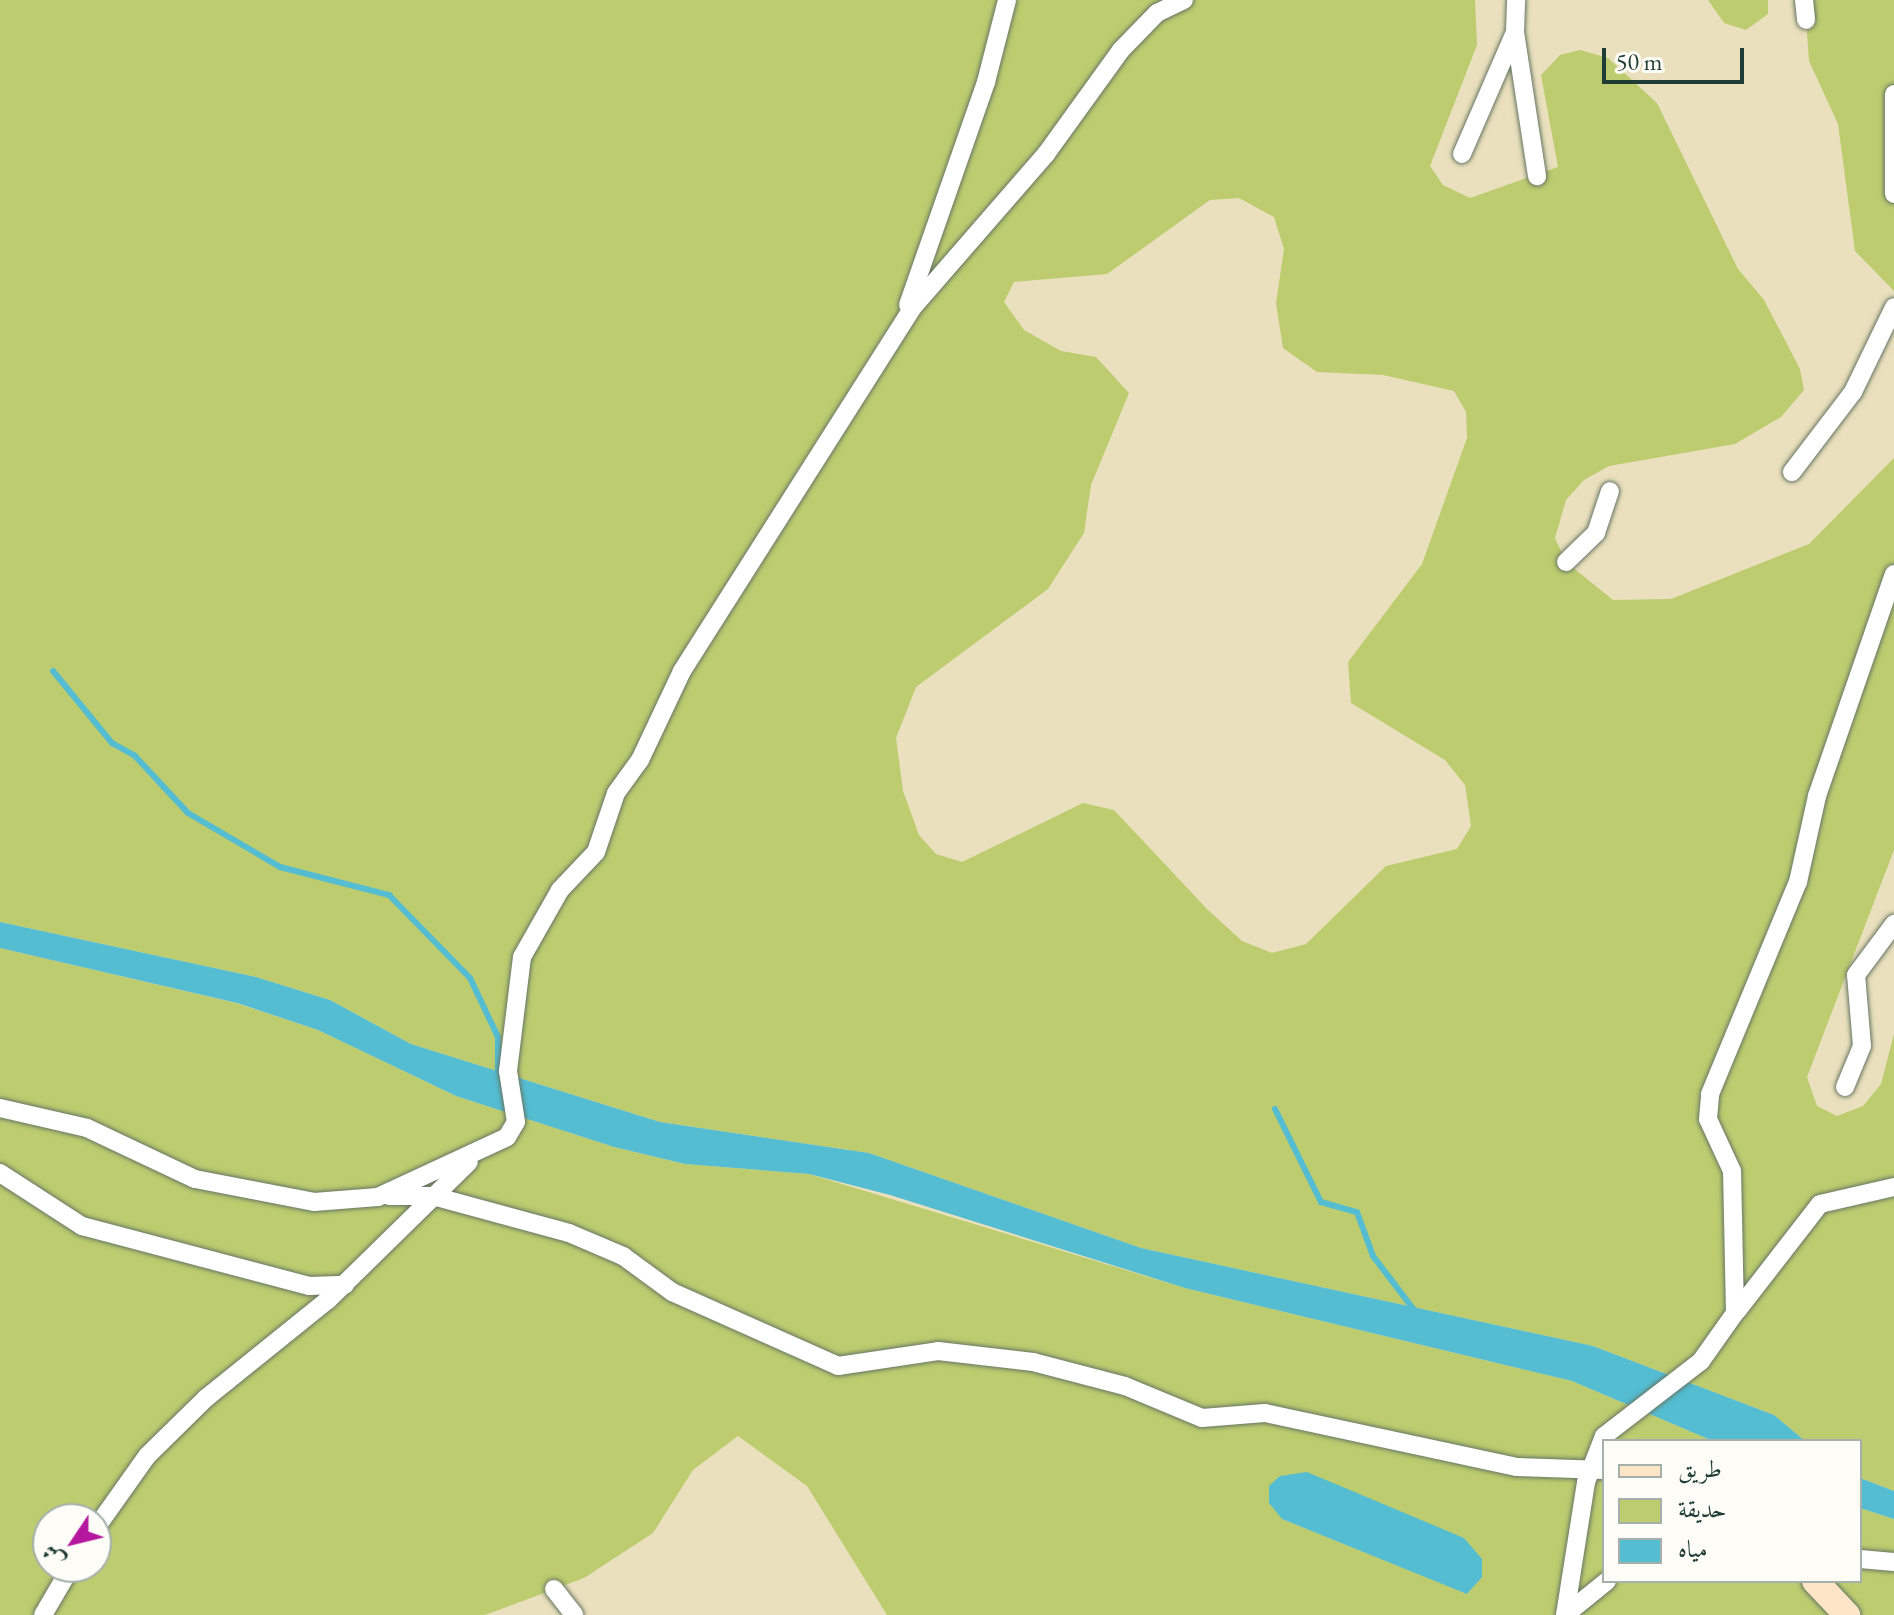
<!DOCTYPE html>
<html>
<head>
<meta charset="utf-8">
<style>
  body { margin:0 }
  #map { position:relative; width:1894px; height:1615px; overflow:hidden; background:#eae0bd; font-family:"EB Garamond",Amiri,serif }
  div>[style] { position:absolute }
  [style*='--x'] { left:calc(var(--x)*1px); top:calc(var(--y)*1px); width:calc(var(--w)*1px); rotate:calc(var(--a)*1deg) }
  .green>* { inset:0; background:#bccc6f }
  .water>* { inset:0; background:#54bdd2 }
  .stream>* { height:6px; margin:-3px; padding:0 3px; transform-origin:3px; border-radius:3px; background:#54bdd2 }
  .roads { filter:drop-shadow(0 0 2px #667664) drop-shadow(0 0 2px #667664) }
  .minor>* { height:18px; margin:-9px; padding:0 9px; transform-origin:9px; border-radius:9px; background:#fff }
  .secondary>* { height:26px; margin:-13px; padding:0 13px; transform-origin:13px; border-radius:13px; background:#fde5c5 }
  span { translate:-50% -50%; white-space:nowrap; text-align:center; line-height:1.15; -webkit-text-stroke:7px #fdfcf7; paint-order:stroke }
  .legend { position:absolute; left:1602px; top:1439px; width:260px; height:144px; box-sizing:border-box; background:#fdfcf7; border:2px solid #a4b0a9; margin:0; padding:10px 14px; list-style:none; font-size:24px; color:#1f3d34 }
  .legend li { display:flex; align-items:center; gap:16px; height:40px }
  .legend b { width:40px; border:2px solid #a4b0a9 }
  .north { position:absolute; left:32px; top:1503px; width:80px; height:80px; box-sizing:border-box; background:#fdfcf7; border:2px solid #a4b0a9; border-radius:50%; rotate:235deg; font-size:22px; font-weight:700; line-height:32px; text-align:center; color:#1f3d34 }
  .north::after { content:''; display:block; margin:auto; width:28px; height:36px; background:#b5179e; clip-path:polygon(50% 0,100% 100%,50% 72%,0 100%) }
  .scale { position:absolute; left:1602px; top:48px; width:142px; height:36px; box-sizing:border-box; border:4px solid #1f3d34; border-top:0; padding-left:10px; font-size:24px; line-height:28px; white-space:nowrap; color:#1f3d34; -webkit-text-stroke:6px #fdfcf7; paint-order:stroke }
</style>
</head>
<body>
<div id="map">
  <div class="green">
    <i style="clip-path:polygon(evenodd,0 0,1475px 0,1477px 45px,1430px 166px,1443px 185px,1470px 198px,1558px 167px,1541px 75px,1560px 55px,1580px 50px,1608px 58px,1657px 103px,1738px 269px,1764px 300px,1800px 369px,1804px 390px,1781px 417px,1735px 444px,1609px 466px,1584px 480px,1566px 500px,1555px 538px,1566px 562px,1613px 600px,1671px 599px,1809px 544px,1894px 458px,1894px 850px,1807px 1077px,1817px 1106px,1837px 1116px,1863px 1106px,1881px 1084px,1894px 1034px,1894px 1491px,1860px 1478px,1860px 1441px,1805px 1441px,1774px 1415px,1593px 1346px,1141px 1248px,869px 1153px,660px 1122px,411px 1044px,330px 1000px,256px 977px,0 922px,0 0,1239px 198px,1274px 217px,1284px 249px,1276px 303px,1283px 348px,1317px 372px,1383px 375px,1454px 391px,1466px 412px,1467px 438px,1422px 564px,1348px 662px,1351px 703px,1445px 760px,1465px 785px,1471px 826px,1457px 849px,1386px 866px,1306px 944px,1272px 953px,1242px 941px,1207px 909px,1114px 810px,1083px 803px,962px 862px,936px 854px,919px 835px,903px 791px,896px 738px,916px 687px,1048px 589px,1084px 533px,1091px 485px,1129px 393px,1096px 357px,1061px 351px,1024px 330px,1004px 302px,1014px 282px,1107px 274px,1210px 200px,1239px 198px)"></i>
    <i style="clip-path:polygon(1708px 0,1768px 0,1768px 14px,1746px 30px,1724px 23px)"></i>
    <i style="clip-path:polygon(1815px 0,1894px 0,1894px 291px,1855px 251px,1838px 124px,1809px 61px,1806px 20px)"></i>
    <i style="clip-path:polygon(evenodd,0 948px,236px 1003px,318px 1030px,456px 1096px,614px 1147px,685px 1164px,809px 1174px,1185px 1288px,1572px 1381px,1713px 1441px,1604px 1441px,1604px 1581px,1860px 1581px,1860px 1508px,1894px 1519px,1894px 1615px,887px 1615px,807px 1486px,738px 1436px,693px 1470px,653px 1533px,584px 1578px,485px 1615px,0 1615px,0 948px,1280px 1476px,1468px 1594px,1282px 1519px,1280px 1476px,0 948px,48px 1519px,96px 1519px,96px 1567px,48px 1567px,48px 1519px)"></i>
  </div>
  <div class="water">
    <i style="clip-path:polygon(0 922px,256px 977px,330px 1000px,411px 1044px,660px 1122px,869px 1153px,1141px 1248px,1593px 1346px,1774px 1415px,1805px 1441px,1713px 1441px,1572px 1381px,1185px 1288px,890px 1195px,809px 1174px,685px 1164px,614px 1147px,456px 1096px,318px 1030px,237px 1003px,0 948px)"></i>
    <i style="clip-path:polygon(1307px 1472px,1464px 1538px,1482px 1559px,1482px 1577px,1467px 1594px,1282px 1519px,1269px 1503px,1269px 1486px,1280px 1476px)"></i>
    <i style="clip-path:polygon(1860px 1478px,1894px 1491px,1894px 1519px,1860px 1508px)"></i>
  </div>
  <div class="stream">
    <i style="--x:53;--y:671;--w:93;--a:50.7"></i>
    <i style="--x:112;--y:743;--w:26;--a:29"></i>
    <i style="--x:135;--y:756;--w:78;--a:47.1"></i>
    <i style="--x:188;--y:813;--w:107;--a:30.4"></i>
    <i style="--x:280;--y:867;--w:113;--a:14.4"></i>
    <i style="--x:389;--y:895;--w:116;--a:45.7"></i>
    <i style="--x:470;--y:978;--w:65;--a:64.6"></i>
    <i style="--x:498;--y:1037;--w:37;--a:90"></i>
    <i style="--x:1275;--y:1109;--w:104;--a:63.7"></i>
    <i style="--x:1321;--y:1202;--w:37;--a:16"></i>
    <i style="--x:1357;--y:1212;--w:47;--a:70"></i>
    <i style="--x:1373;--y:1256;--w:74;--a:52.7"></i>
  </div>
  <div class="roads">
    <div class="minor">
      <i style="--x:1804;--y:0;--w:20;--a:84"></i>
      <i style="--x:1515;--y:32;--w:146;--a:81.3"></i>
      <i style="--x:1894;--y:94;--w:100;--a:90"></i>
      <i style="--x:1462;--y:154;--w:133;--a:-66.5"></i>
      <i style="--x:1515;--y:32;--w:32;--a:-88"></i>
      <i style="--x:908;--y:305;--w:236;--a:-70.7"></i>
      <i style="--x:986;--y:82;--w:85;--a:-75.6"></i>
      <i style="--x:1792;--y:472;--w:101;--a:-52.7"></i>
      <i style="--x:1853;--y:392;--w:94;--a:-64.2"></i>
      <i style="--x:1566;--y:562;--w:42;--a:-44"></i>
      <i style="--x:1596;--y:533;--w:44;--a:-71.6"></i>
      <i style="--x:1845;--y:1087;--w:44;--a:-67.5"></i>
      <i style="--x:1862;--y:1046;--w:71;--a:-94.8"></i>
      <i style="--x:1856;--y:975;--w:64;--a:-53.3"></i>
      <i style="--x:0;--y:1108;--w:89;--a:12.9"></i>
      <i style="--x:87;--y:1128;--w:119;--a:25.3"></i>
      <i style="--x:195;--y:1179;--w:121;--a:10.9"></i>
      <i style="--x:314;--y:1202;--w:64;--a:-4.5"></i>
      <i style="--x:378;--y:1197;--w:142;--a:-24.9"></i>
      <i style="--x:507;--y:1137;--w:17;--a:-59"></i>
      <i style="--x:516;--y:1122;--w:52;--a:-98.9"></i>
      <i style="--x:508;--y:1071;--w:115;--a:-83"></i>
      <i style="--x:522;--y:957;--w:77;--a:-60.4"></i>
      <i style="--x:560;--y:890;--w:52;--a:-46.5"></i>
      <i style="--x:596;--y:852;--w:62;--a:-71.3"></i>
      <i style="--x:616;--y:793;--w:41;--a:-54"></i>
      <i style="--x:640;--y:760;--w:98;--a:-64.7"></i>
      <i style="--x:682;--y:671;--w:431;--a:-57.6"></i>
      <i style="--x:913;--y:307;--w:203;--a:-49"></i>
      <i style="--x:1046;--y:154;--w:128;--a:-54.2"></i>
      <i style="--x:1121;--y:50;--w:52;--a:-45.8"></i>
      <i style="--x:1157;--y:13;--w:30;--a:-26"></i>
      <i style="--x:0;--y:1173;--w:98;--a:32.9"></i>
      <i style="--x:82;--y:1226;--w:235;--a:14.8"></i>
      <i style="--x:309;--y:1286;--w:36;--a:-2"></i>
      <i style="--x:389;--y:1196;--w:44;--a:0"></i>
      <i style="--x:433;--y:1196;--w:141;--a:15.2"></i>
      <i style="--x:569;--y:1233;--w:59;--a:23.1"></i>
      <i style="--x:623;--y:1256;--w:61;--a:36.3"></i>
      <i style="--x:672;--y:1292;--w:182;--a:24"></i>
      <i style="--x:838;--y:1366;--w:101;--a:-8.5"></i>
      <i style="--x:938;--y:1351;--w:96;--a:6.6"></i>
      <i style="--x:1033;--y:1362;--w:95;--a:14.6"></i>
      <i style="--x:1125;--y:1386;--w:83;--a:22.6"></i>
      <i style="--x:1202;--y:1418;--w:63;--a:-4.5"></i>
      <i style="--x:1265;--y:1413;--w:258;--a:12.1"></i>
      <i style="--x:1517;--y:1467;--w:87;--a:2"></i>
      <i style="--x:1737;--y:1311;--w:135;--a:-52.2"></i>
      <i style="--x:1820;--y:1204;--w:76;--a:-12.9"></i>
      <i style="--x:96;--y:1528;--w:88;--a:-54.7"></i>
      <i style="--x:147;--y:1456;--w:83;--a:-44.5"></i>
      <i style="--x:206;--y:1398;--w:156;--a:-38.8"></i>
      <i style="--x:328;--y:1300;--w:197;--a:-44.4"></i>
      <i style="--x:1860;--y:1559;--w:34;--a:5"></i>
      <i style="--x:554;--y:1589;--w:33;--a:52"></i>
      <i style="--x:43;--y:1615;--w:56;--a:-59.7"></i>
      <i style="--x:1565;--y:1615;--w:135;--a:-81"></i>
      <i style="--x:1586;--y:1482;--w:49;--a:-68.6"></i>
      <i style="--x:1604;--y:1436;--w:123;--a:-37.7"></i>
      <i style="--x:1701;--y:1361;--w:59;--a:-54.7"></i>
      <i style="--x:1735;--y:1313;--w:142;--a:-91.2"></i>
      <i style="--x:1732;--y:1171;--w:57;--a:-114.8"></i>
      <i style="--x:1708;--y:1119;--w:25;--a:-85"></i>
      <i style="--x:1710;--y:1094;--w:230;--a:-67.5"></i>
      <i style="--x:1798;--y:882;--w:88;--a:-77.5"></i>
      <i style="--x:1817;--y:796;--w:235;--a:-70.9"></i>
      <i style="--x:1565;--y:1615;--w:54;--a:-39"></i>
    </div>
    <div class="secondary">
      <i style="--x:1815;--y:1581;--w:47;--a:46.7"></i>
    </div>
  </div>
  <ul class="legend">
  <li><b style="height:10px;background:#fde5c5"></b>طريق</li>
  <li><b style="height:22px;background:#bccc6f"></b>حديقة</li>
  <li><b style="height:22px;background:#54bdd2"></b>مياه</li>
  </ul>
  <div class="north">ش</div>
  <div class="scale">50 m</div>
</div>
</body>
</html>
